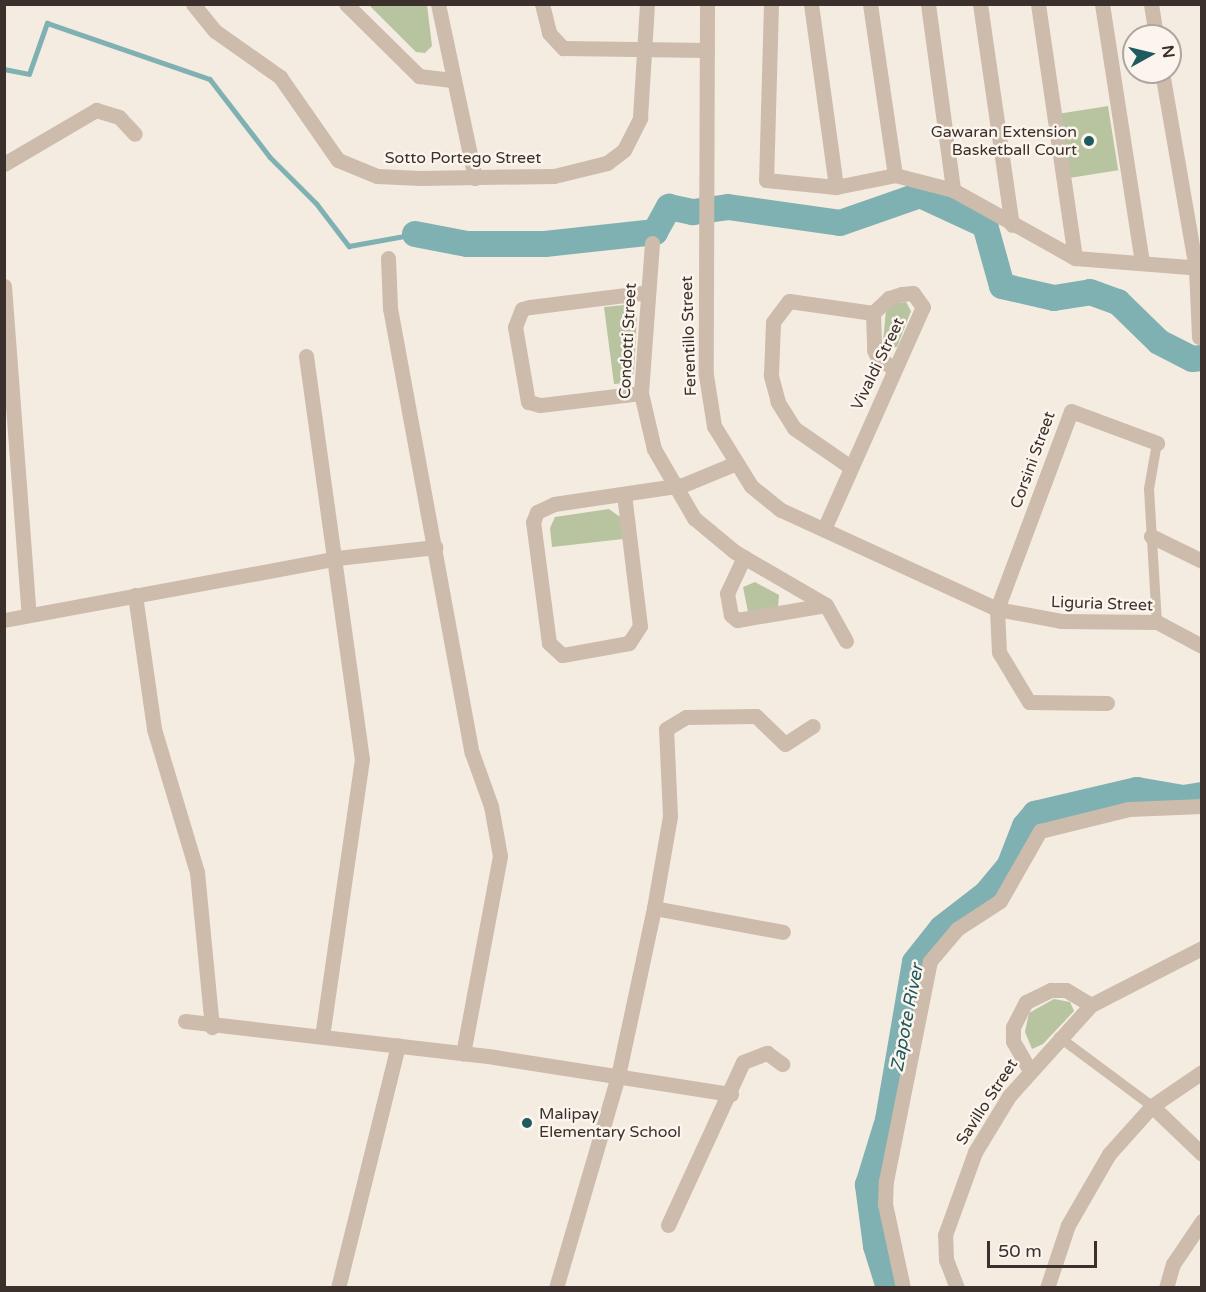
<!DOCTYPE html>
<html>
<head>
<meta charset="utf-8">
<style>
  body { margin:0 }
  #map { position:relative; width:1206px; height:1292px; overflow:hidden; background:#f4ebe1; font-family:"Varela Round",sans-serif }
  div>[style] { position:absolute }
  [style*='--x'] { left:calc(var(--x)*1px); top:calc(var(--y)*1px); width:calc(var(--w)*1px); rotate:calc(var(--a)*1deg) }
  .green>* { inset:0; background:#b8c4a0; transform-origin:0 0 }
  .stream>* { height:4.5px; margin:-2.25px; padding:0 2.25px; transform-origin:2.25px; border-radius:2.25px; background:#7fb0b2 }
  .river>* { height:26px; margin:-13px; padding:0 13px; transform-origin:13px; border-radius:13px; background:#7fb0b2 }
  .pedestrian>* { height:10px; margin:-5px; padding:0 5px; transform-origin:5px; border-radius:5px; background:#cdbbac }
  .minor>* { height:15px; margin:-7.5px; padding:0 7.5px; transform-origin:7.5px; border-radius:7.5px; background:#cdbbac }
  .tertiary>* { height:15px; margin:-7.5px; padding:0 7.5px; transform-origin:7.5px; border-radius:7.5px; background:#cdbbac }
  .dots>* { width:16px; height:16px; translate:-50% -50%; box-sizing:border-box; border:3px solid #fbf5ee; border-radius:50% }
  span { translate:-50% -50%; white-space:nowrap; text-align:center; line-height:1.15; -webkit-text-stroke:5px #fbf5ee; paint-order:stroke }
  .poi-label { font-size:16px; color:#3b302b }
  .right { translate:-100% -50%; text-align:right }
  .left { translate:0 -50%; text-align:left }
  .street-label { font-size:16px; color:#3b302b }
  .water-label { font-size:18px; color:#1f5a5e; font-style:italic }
  .frame { position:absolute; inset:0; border:6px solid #3b302b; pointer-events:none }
  .north { position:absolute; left:1122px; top:24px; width:60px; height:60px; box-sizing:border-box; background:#fbf5ee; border:2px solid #aea6a0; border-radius:50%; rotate:82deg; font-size:16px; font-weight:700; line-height:24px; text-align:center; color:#3b302b }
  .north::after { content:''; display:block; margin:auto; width:21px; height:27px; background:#1f5a5e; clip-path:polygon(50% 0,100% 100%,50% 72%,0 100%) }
  .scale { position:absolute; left:987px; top:1241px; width:110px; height:27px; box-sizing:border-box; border:3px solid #3b302b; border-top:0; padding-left:8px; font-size:18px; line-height:21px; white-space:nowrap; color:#3b302b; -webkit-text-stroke:4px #fbf5ee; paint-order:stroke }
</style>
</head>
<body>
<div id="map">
  <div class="green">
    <i style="clip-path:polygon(369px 5px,427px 5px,432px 46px,425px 53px,416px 52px)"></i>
    <i style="left:1108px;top:106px;width:65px;height:48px;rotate:81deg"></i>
    <i style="clip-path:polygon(906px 302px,911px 311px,897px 347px,889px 348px,883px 342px,886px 310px,892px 304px)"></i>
    <i style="clip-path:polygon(625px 305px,637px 314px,634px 373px,626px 383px,614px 384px,604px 307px)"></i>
    <i style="clip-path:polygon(609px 509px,620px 517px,623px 539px,552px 547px,550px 528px,555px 517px)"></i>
    <i style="clip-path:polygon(755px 582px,779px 595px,778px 608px,748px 612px,743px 587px)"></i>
    <i style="clip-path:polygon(1054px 999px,1070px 1002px,1074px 1011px,1043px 1044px,1032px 1049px,1025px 1032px,1029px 1013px)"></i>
  </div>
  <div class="stream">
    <i style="--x:4;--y:69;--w:25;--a:11"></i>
    <i style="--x:29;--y:74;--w:54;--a:-70.6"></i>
    <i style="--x:47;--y:23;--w:172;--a:19"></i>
    <i style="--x:210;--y:79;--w:98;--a:52.4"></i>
    <i style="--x:270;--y:157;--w:66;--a:45"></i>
    <i style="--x:317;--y:204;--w:53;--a:52.7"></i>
    <i style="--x:349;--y:246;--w:67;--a:-10.3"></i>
  </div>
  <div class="river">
    <i style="--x:415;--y:234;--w:53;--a:10.9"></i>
    <i style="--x:467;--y:244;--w:78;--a:0"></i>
    <i style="--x:545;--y:244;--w:111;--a:-6.2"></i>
    <i style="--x:655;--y:232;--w:29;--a:-61"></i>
    <i style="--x:669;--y:207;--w:25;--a:12"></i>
    <i style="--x:693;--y:212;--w:35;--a:-8"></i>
    <i style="--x:728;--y:207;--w:113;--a:8.1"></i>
    <i style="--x:840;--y:223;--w:85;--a:-19.3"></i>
    <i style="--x:920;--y:195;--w:72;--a:24.8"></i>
    <i style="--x:985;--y:225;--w:63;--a:74.4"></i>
    <i style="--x:1002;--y:286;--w:53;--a:13"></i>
    <i style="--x:1054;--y:298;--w:36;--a:-9"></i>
    <i style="--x:1090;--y:292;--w:30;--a:20"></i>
    <i style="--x:1118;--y:302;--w:57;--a:44.3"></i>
    <i style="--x:1159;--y:342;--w:37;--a:27"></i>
    <i style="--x:1192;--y:359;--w:10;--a:-6"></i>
    <i style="--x:889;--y:1288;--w:44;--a:-107.2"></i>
    <i style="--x:876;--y:1246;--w:62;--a:-97.5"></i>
    <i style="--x:868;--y:1185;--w:68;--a:-72.9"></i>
    <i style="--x:888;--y:1120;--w:160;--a:-80.3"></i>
    <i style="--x:915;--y:962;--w:43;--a:-51.5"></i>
    <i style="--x:942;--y:928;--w:56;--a:-37.7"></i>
    <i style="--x:986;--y:894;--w:35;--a:-50"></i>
    <i style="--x:1009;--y:867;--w:44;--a:-68.7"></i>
    <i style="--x:1025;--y:826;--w:16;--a:-50"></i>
    <i style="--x:1035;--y:814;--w:105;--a:-13.2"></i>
    <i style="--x:1137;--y:790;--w:47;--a:9.9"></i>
    <i style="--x:1183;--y:798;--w:19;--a:-9"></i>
  </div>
  <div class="pedestrian">
    <i style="--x:1157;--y:443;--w:47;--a:99.9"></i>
    <i style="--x:1149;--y:489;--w:133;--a:86.6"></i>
    <i style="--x:1059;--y:1037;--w:116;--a:36.6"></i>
  </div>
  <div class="minor">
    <i style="--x:193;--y:4;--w:35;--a:51"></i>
    <i style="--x:215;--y:31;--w:80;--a:35.3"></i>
    <i style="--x:280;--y:77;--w:101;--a:55.1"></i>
    <i style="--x:338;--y:160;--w:42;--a:22.3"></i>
    <i style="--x:377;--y:176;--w:43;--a:2.7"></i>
    <i style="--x:420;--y:178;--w:134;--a:-0.9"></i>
    <i style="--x:554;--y:176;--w:55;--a:-13.8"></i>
    <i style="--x:607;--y:163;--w:21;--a:-37"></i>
    <i style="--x:624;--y:150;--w:36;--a:-63"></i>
    <i style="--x:640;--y:118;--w:114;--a:-86.5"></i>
    <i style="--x:346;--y:4;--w:103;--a:44.6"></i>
    <i style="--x:419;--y:76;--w:35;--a:7"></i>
    <i style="--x:438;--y:4;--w:178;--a:78"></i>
    <i style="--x:542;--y:4;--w:30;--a:76"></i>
    <i style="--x:549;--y:33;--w:21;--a:47"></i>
    <i style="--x:563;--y:48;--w:144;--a:0.8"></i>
    <i style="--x:707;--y:4;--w:371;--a:90.2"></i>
    <i style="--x:706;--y:375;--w:52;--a:81.1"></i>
    <i style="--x:714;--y:426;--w:70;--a:58.3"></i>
    <i style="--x:751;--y:486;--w:38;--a:39"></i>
    <i style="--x:781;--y:510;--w:238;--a:24.6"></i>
    <i style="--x:997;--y:609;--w:65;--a:10.6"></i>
    <i style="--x:1061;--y:621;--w:96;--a:0.6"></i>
    <i style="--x:1157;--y:622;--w:51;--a:28.1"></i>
    <i style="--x:771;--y:4;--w:176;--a:91.6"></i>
    <i style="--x:766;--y:180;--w:70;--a:5.7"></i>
    <i style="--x:836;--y:187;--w:60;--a:-11.5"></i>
    <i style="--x:895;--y:175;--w:60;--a:14.5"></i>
    <i style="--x:953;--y:190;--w:140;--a:29.1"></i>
    <i style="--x:1075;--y:258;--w:127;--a:4.5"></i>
    <i style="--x:811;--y:4;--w:185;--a:82.2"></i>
    <i style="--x:870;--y:4;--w:173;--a:81.7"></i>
    <i style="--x:928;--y:4;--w:188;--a:82.3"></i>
    <i style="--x:980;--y:4;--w:223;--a:81.8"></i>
    <i style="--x:1038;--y:4;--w:257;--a:81.7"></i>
    <i style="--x:1102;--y:4;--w:262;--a:81.2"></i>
    <i style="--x:1151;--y:4;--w:32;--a:81"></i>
    <i style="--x:1162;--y:72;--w:199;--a:80.2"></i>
    <i style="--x:1196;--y:268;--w:69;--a:87.5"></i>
    <i style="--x:4;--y:164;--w:107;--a:-30.4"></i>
    <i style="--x:96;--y:110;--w:24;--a:17"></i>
    <i style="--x:119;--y:117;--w:23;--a:47"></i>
    <i style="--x:652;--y:243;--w:150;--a:94.2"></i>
    <i style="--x:641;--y:393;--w:57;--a:76.9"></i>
    <i style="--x:654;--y:449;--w:80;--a:59.9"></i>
    <i style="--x:694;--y:518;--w:53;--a:39.7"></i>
    <i style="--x:735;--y:552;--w:105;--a:30.2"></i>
    <i style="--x:826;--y:605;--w:41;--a:60.9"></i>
    <i style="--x:388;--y:258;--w:50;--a:87.7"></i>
    <i style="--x:390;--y:308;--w:452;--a:79.6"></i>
    <i style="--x:472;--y:753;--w:56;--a:70.3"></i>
    <i style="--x:491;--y:806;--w:51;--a:79.8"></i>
    <i style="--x:500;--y:856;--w:201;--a:100.6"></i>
    <i style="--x:4;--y:286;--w:330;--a:85.7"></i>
    <i style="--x:873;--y:313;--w:37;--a:88"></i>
    <i style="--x:874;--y:350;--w:9;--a:63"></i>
    <i style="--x:878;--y:358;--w:20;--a:33"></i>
    <i style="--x:306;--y:356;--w:407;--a:82.1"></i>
    <i style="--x:362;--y:759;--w:280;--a:98.2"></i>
    <i style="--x:641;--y:393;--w:102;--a:173.2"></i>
    <i style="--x:540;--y:405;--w:12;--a:-166"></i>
    <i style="--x:528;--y:402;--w:76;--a:-99.8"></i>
    <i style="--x:515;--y:327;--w:19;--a:-69"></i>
    <i style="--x:522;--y:309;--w:8;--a:-14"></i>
    <i style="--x:530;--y:307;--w:119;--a:-7.2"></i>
    <i style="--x:849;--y:466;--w:67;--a:-145.4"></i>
    <i style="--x:794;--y:428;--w:31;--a:-122"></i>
    <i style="--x:778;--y:402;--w:28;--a:-105"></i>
    <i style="--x:771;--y:375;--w:53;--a:-87.8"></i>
    <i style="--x:773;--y:322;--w:26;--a:-53"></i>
    <i style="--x:789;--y:301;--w:85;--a:8.1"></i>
    <i style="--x:624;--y:494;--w:133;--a:83.1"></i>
    <i style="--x:640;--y:626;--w:20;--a:123"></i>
    <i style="--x:629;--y:643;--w:68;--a:169.8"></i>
    <i style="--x:562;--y:655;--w:18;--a:-137"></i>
    <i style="--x:549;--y:643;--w:122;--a:-97.5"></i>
    <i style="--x:533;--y:522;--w:11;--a:-68"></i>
    <i style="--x:537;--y:512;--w:19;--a:-25"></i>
    <i style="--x:554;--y:504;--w:130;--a:-8.4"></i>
    <i style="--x:683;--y:485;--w:55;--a:-22.4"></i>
    <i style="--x:824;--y:529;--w:243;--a:-66"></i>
    <i style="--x:923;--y:307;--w:17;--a:-126"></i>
    <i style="--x:913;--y:293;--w:11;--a:175"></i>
    <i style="--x:902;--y:294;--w:14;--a:163"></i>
    <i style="--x:889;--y:298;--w:22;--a:137"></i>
    <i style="--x:1151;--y:536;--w:57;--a:26.1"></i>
    <i style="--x:744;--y:557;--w:40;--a:115"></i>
    <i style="--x:727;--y:593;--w:22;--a:80"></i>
    <i style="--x:731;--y:615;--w:8;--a:40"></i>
    <i style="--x:737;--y:620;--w:90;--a:-9.6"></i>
    <i style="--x:135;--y:595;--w:135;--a:81.9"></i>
    <i style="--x:154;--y:729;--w:149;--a:73.3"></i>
    <i style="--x:197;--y:872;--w:156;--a:84.5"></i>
    <i style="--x:4;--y:620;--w:339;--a:-10.5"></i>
    <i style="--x:337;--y:558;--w:99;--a:-6.4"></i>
    <i style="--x:1107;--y:703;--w:78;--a:-179.3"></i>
    <i style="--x:1029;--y:702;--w:58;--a:-121"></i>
    <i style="--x:999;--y:652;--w:43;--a:-92.7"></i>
    <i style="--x:997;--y:609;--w:211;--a:-69.5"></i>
    <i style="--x:1071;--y:411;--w:92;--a:20.4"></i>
    <i style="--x:654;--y:908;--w:131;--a:10.5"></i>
    <i style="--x:185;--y:1021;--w:311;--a:6.6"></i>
    <i style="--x:494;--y:1057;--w:240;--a:8.9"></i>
    <i style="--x:1029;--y:1069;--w:32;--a:-120"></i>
    <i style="--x:1013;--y:1041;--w:14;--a:-90"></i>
    <i style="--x:1013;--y:1027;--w:28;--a:-63"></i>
    <i style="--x:1026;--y:1002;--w:28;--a:-26"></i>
    <i style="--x:1051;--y:990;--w:15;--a:0"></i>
    <i style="--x:1066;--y:990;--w:29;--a:31"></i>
    <i style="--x:1152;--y:1106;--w:69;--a:43.8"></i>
    <i style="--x:668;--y:1225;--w:179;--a:-65.3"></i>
    <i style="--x:743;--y:1062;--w:26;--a:-21"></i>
    <i style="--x:767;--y:1053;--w:19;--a:36"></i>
    <i style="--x:338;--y:1288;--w:250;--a:-76.1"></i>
    <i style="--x:556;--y:1288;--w:221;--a:-73.7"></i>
    <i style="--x:618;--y:1076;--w:172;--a:-77.9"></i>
    <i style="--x:654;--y:908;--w:93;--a:-80.1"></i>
    <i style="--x:670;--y:816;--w:87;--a:-92.6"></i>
    <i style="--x:666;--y:729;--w:23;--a:-31"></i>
    <i style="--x:686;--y:717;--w:70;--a:-0.8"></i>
    <i style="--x:756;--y:716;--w:40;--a:44"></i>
    <i style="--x:785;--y:744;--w:33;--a:-33"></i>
    <i style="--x:957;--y:1288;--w:30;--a:-111"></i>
    <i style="--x:946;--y:1260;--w:25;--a:-92"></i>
    <i style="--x:945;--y:1235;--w:88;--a:-70.1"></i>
    <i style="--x:975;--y:1152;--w:66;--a:-58.7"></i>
    <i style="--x:1009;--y:1096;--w:122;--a:-48"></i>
    <i style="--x:1091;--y:1005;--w:125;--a:-27.2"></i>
    <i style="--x:1047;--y:1288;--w:66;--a:-71.6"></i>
    <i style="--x:1068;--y:1225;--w:82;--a:-60"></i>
    <i style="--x:1109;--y:1154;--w:64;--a:-48.1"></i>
    <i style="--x:1152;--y:1106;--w:60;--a:-34.2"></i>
    <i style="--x:1166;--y:1288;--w:25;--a:-74"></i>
    <i style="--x:1173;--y:1264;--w:52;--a:-56"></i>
  </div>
  <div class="tertiary">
    <i style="--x:903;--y:1288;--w:86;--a:-102.1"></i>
    <i style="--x:885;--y:1204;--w:23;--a:-88"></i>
    <i style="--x:886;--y:1181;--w:224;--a:-78.7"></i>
    <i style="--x:930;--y:961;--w:42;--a:-49.8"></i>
    <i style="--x:957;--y:929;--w:51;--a:-33.1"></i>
    <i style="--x:1000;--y:901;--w:81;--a:-60.3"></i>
    <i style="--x:1040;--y:831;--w:92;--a:-13.9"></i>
    <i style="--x:1129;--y:809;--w:73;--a:-2.4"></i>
  </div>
  <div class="dots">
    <i style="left:1089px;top:141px;background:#1f5a5e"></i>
    <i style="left:527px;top:1123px;background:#1f5a5e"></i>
  </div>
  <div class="poi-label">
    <span class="right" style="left:1077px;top:141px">Gawaran Extension<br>Basketball Court</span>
    <span class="left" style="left:539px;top:1123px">Malipay<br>Elementary School</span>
  </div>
  <div class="street-label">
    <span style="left:463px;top:158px">Sotto Portego Street</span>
    <span style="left:689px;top:336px;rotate:-92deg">Ferentillo Street</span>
    <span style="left:628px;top:341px;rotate:-87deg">Condotti Street</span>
    <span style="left:878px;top:364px;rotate:-64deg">Vivaldi Street</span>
    <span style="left:1033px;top:460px;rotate:-70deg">Corsini Street</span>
    <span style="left:1102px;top:604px;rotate:2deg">Liguria Street</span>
    <span style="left:987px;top:1102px;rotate:-57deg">Savillo Street</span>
  </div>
  <div class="water-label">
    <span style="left:907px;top:1018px;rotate:-79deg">Zapote River</span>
  </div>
  <div class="frame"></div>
  <div class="north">N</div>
  <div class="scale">50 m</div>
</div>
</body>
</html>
